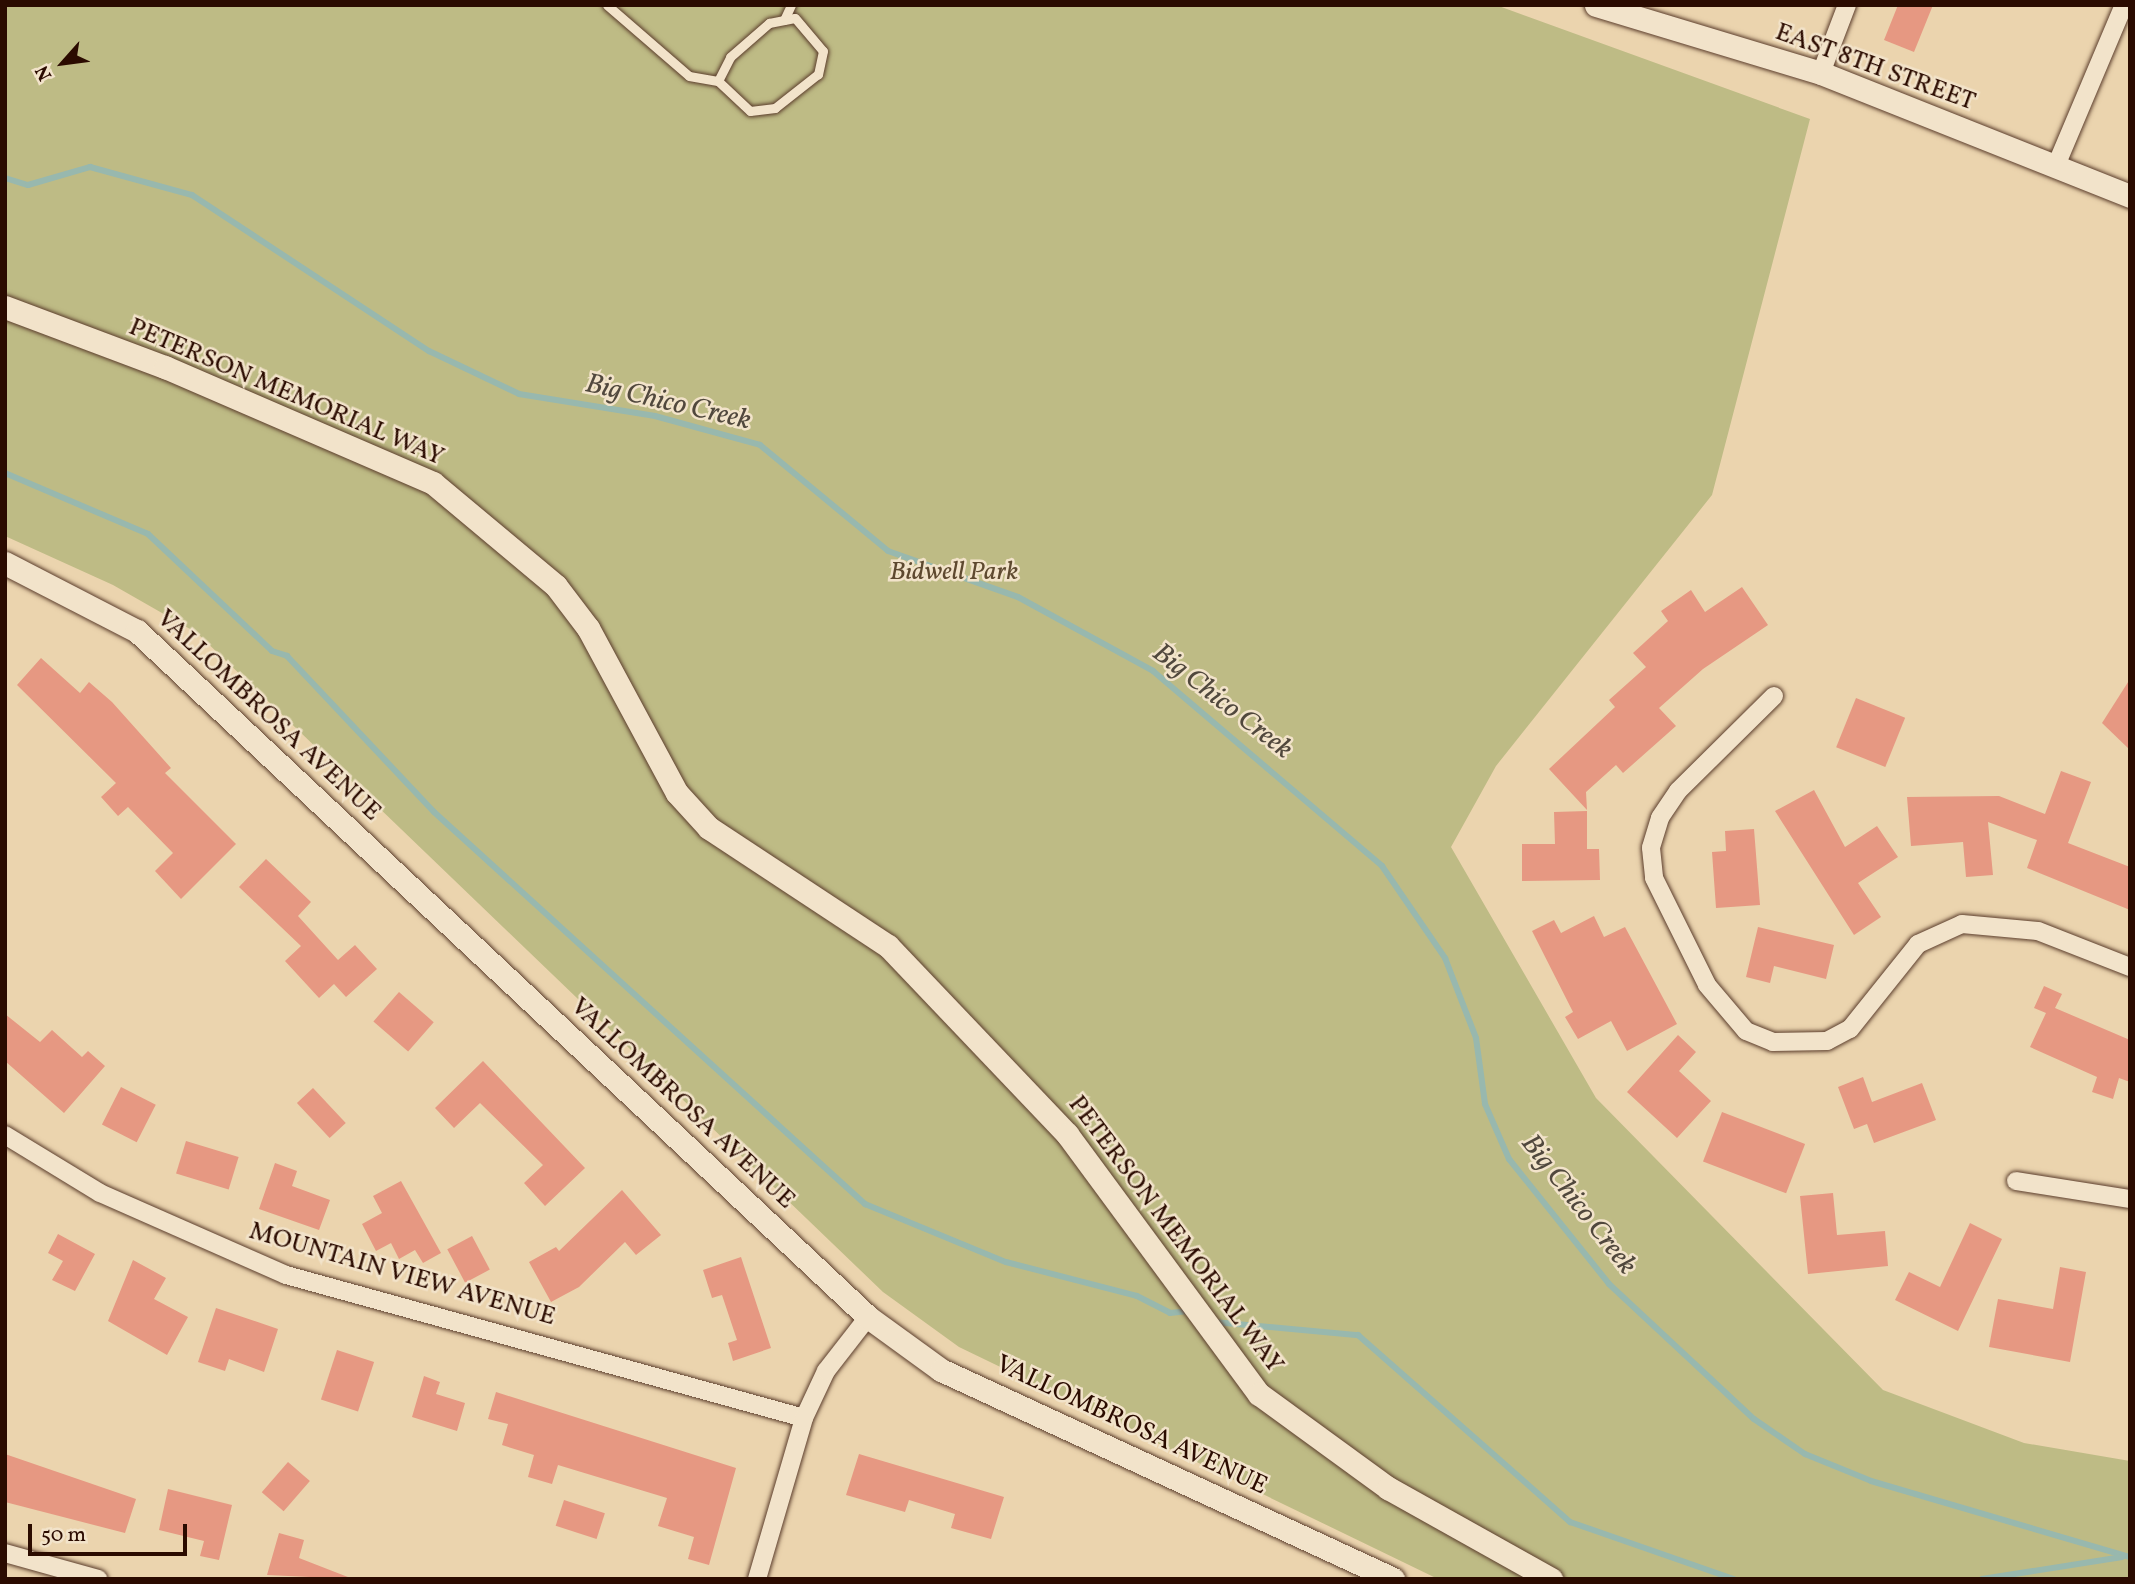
<!DOCTYPE html>
<html>
<head>
<meta charset="utf-8">
<style>
  body { margin:0 }
  #map { position:relative; width:2135px; height:1584px; overflow:hidden; background:#ebd4ae; font-family:Vollkorn,serif }
  div>[style] { position:absolute }
  [style*='--x'] { left:calc(var(--x)*1px); top:calc(var(--y)*1px); width:calc(var(--w)*1px); rotate:calc(var(--a)*1deg) }
  .green>* { inset:0; background:#bebb85 }
  .stream>* { height:6px; margin:-3px; padding:0 3px; transform-origin:3px; border-radius:3px; background:#98b8ae }
  .building>* { inset:0; background:#e69882; transform-origin:0 0 }
  .roads { filter:drop-shadow(0 0 2px #5b3d2c) drop-shadow(0 0 2px #5b3d2c) }
  .service>* { height:9px; margin:-4.5px; padding:0 4.5px; transform-origin:4.5px; border-radius:4.5px; background:#f2e3ca }
  .minor>* { height:18px; margin:-9px; padding:0 9px; transform-origin:9px; border-radius:9px; background:#f2e3ca }
  .tertiary>* { height:23px; margin:-11.5px; padding:0 11.5px; transform-origin:11.5px; border-radius:11.5px; background:#f2e3ca }
  span { translate:-50% -50%; white-space:nowrap; text-align:center; line-height:1.15; -webkit-text-stroke:5px #f2e3ca; paint-order:stroke }
  .street-label { font-size:26px; color:#2b0b00 }
  .park-label { font-size:26px; color:#5e492f; font-style:italic }
  .water-label { font-size:28px; color:#51483d; font-style:italic }
  .frame { position:absolute; inset:0; border:7px solid #2b0b00; pointer-events:none }
  .north { position:absolute; left:28px; top:28px; width:70px; height:70px; -webkit-text-stroke:5px #f2e3ca; paint-order:stroke; rotate:242deg; font-size:19px; font-weight:700; line-height:28px; text-align:center; color:#2b0b00 }
  .north::after { content:''; display:block; margin:auto; width:24px; height:32px; background:#2b0b00; clip-path:polygon(50% 0,100% 100%,50% 72%,0 100%) }
  .scale { position:absolute; left:28px; top:1524px; width:159px; height:32px; box-sizing:border-box; border:4px solid #2b0b00; border-top:0; padding-left:9px; font-size:21px; line-height:24px; white-space:nowrap; color:#2b0b00; -webkit-text-stroke:5px #f2e3ca; paint-order:stroke }
</style>
</head>
<body>
<div id="map">
  <div class="green">
    <i style="clip-path:polygon(5px 5px,1496px 5px,1810px 119px,1712px 495px,1496px 766px,1451px 847px,1596px 1098px,1883px 1390px,2024px 1443px,2130px 1461px,2130px 1579px,1438px 1579px,959px 1347px,883px 1292px,197px 633px,113px 585px,5px 536px)"></i>
  </div>
  <div class="stream">
    <i style="--x:5;--y:178;--w:24;--a:17"></i>
    <i style="--x:28;--y:185;--w:65;--a:-16.2"></i>
    <i style="--x:90;--y:167;--w:106;--a:15.4"></i>
    <i style="--x:192;--y:195;--w:284;--a:33.4"></i>
    <i style="--x:429;--y:351;--w:100;--a:25.5"></i>
    <i style="--x:519;--y:394;--w:138;--a:9.2"></i>
    <i style="--x:655;--y:416;--w:109;--a:15.4"></i>
    <i style="--x:760;--y:445;--w:166;--a:39.6"></i>
    <i style="--x:888;--y:551;--w:138;--a:19.5"></i>
    <i style="--x:1018;--y:597;--w:154;--a:28.7"></i>
    <i style="--x:1153;--y:671;--w:301;--a:40.4"></i>
    <i style="--x:1382;--y:866;--w:112;--a:55.6"></i>
    <i style="--x:1445;--y:958;--w:86;--a:68.8"></i>
    <i style="--x:1476;--y:1038;--w:67;--a:82.2"></i>
    <i style="--x:1485;--y:1104;--w:60;--a:66.4"></i>
    <i style="--x:1509;--y:1159;--w:160;--a:51.3"></i>
    <i style="--x:1609;--y:1284;--w:198;--a:43"></i>
    <i style="--x:1754;--y:1419;--w:62;--a:34.5"></i>
    <i style="--x:1805;--y:1454;--w:71;--a:22.2"></i>
    <i style="--x:1871;--y:1481;--w:270;--a:16.4"></i>
    <i style="--x:5;--y:473;--w:155;--a:23.1"></i>
    <i style="--x:148;--y:534;--w:170;--a:43.3"></i>
    <i style="--x:272;--y:651;--w:16;--a:18"></i>
    <i style="--x:287;--y:656;--w:214;--a:46.7"></i>
    <i style="--x:434;--y:812;--w:583;--a:42.29"></i>
    <i style="--x:865;--y:1204;--w:152;--a:22.4"></i>
    <i style="--x:1006;--y:1262;--w:135;--a:14.5"></i>
    <i style="--x:1137;--y:1296;--w:37;--a:27"></i>
    <i style="--x:1170;--y:1313;--w:18;--a:-6"></i>
    <i style="--x:1214;--y:1322;--w:145;--a:5.2"></i>
    <i style="--x:1358;--y:1335;--w:283;--a:41.4"></i>
    <i style="--x:1570;--y:1522;--w:174;--a:19.2"></i>
    <i style="--x:1982;--y:1579;--w:142;--a:-8.9"></i>
  </div>
  <div class="building">
    <i style="clip-path:polygon(1898px 5px,1933px 5px,1914px 52px,1884px 40px)"></i>
    <i style="clip-path:polygon(1742px 587px,1768px 625px,1703px 669px,1659px 708px,1676px 726px,1623px 773px,1616px 765px,1586px 792px,1587px 810px,1549px 769px,1615px 707px,1609px 700px,1646px 667px,1633px 653px,1668px 621px,1661px 611px,1691px 590px,1705px 612px)"></i>
    <i style="clip-path:polygon(41px 658px,80px 693px,89px 682px,112px 702px,171px 768px,165px 773px,236px 844px,181px 899px,155px 871px,173px 853px,128px 807px,118px 816px,101px 797px,116px 783px,17px 685px)"></i>
    <i style="clip-path:polygon(2130px 679px,2130px 750px,2102px 723px)"></i>
    <i style="left:1856px;top:698px;width:53px;height:53px;rotate:22deg"></i>
    <i style="clip-path:polygon(2061px 771px,2091px 782px,2068px 843px,2130px 867px,2130px 910px,2027px 868px,2037px 840px,1988px 822px,1993px 875px,1966px 877px,1963px 842px,1911px 846px,1907px 797px,1999px 796px,2045px 814px)"></i>
    <i style="clip-path:polygon(1814px 790px,1845px 847px,1877px 826px,1898px 857px,1858px 883px,1881px 917px,1854px 935px,1775px 811px)"></i>
    <i style="clip-path:polygon(1587px 811px,1587px 849px,1599px 849px,1600px 880px,1522px 881px,1522px 844px,1555px 844px,1554px 812px)"></i>
    <i style="clip-path:polygon(1754px 829px,1760px 905px,1716px 908px,1712px 852px,1726px 851px,1725px 831px)"></i>
    <i style="clip-path:polygon(266px 859px,311px 902px,298px 916px,338px 960px,355px 945px,377px 969px,346px 997px,334px 984px,319px 998px,285px 961px,301px 946px,239px 887px)"></i>
    <i style="clip-path:polygon(1594px 916px,1604px 937px,1625px 927px,1677px 1024px,1627px 1051px,1611px 1021px,1578px 1039px,1565px 1017px,1573px 1012px,1532px 931px,1554px 920px,1561px 933px)"></i>
    <i style="clip-path:polygon(1758px 927px,1834px 945px,1826px 979px,1774px 966px,1770px 983px,1746px 977px)"></i>
    <i style="clip-path:polygon(2044px 986px,2062px 994px,2055px 1008px,2130px 1040px,2130px 1082px,2119px 1078px,2113px 1099px,2092px 1092px,2097px 1077px,2030px 1047px,2046px 1013px,2034px 1008px)"></i>
    <i style="left:399px;top:992px;width:46px;height:39px;rotate:41deg"></i>
    <i style="clip-path:polygon(5px 1014px,40px 1042px,52px 1030px,82px 1057px,88px 1051px,105px 1066px,64px 1113px,5px 1061px)"></i>
    <i style="clip-path:polygon(1678px 1035px,1696px 1052px,1679px 1071px,1711px 1101px,1677px 1138px,1627px 1092px)"></i>
    <i style="clip-path:polygon(483px 1061px,585px 1168px,545px 1206px,524px 1183px,543px 1165px,480px 1103px,454px 1128px,435px 1108px)"></i>
    <i style="clip-path:polygon(1863px 1077px,1872px 1102px,1922px 1083px,1936px 1120px,1874px 1143px,1867px 1124px,1854px 1129px,1838px 1087px)"></i>
    <i style="left:121px;top:1087px;width:39px;height:42px;rotate:27deg"></i>
    <i style="left:313px;top:1088px;width:48px;height:22px;rotate:47deg"></i>
    <i style="left:1722px;top:1112px;width:89px;height:53px;rotate:21deg"></i>
    <i style="left:186px;top:1141px;width:55px;height:34px;rotate:17deg"></i>
    <i style="clip-path:polygon(275px 1163px,297px 1171px,292px 1186px,330px 1200px,319px 1230px,259px 1209px)"></i>
    <i style="clip-path:polygon(401px 1181px,441px 1253px,423px 1263px,415px 1250px,399px 1259px,391px 1243px,376px 1251px,362px 1224px,382px 1213px,373px 1196px)"></i>
    <i style="clip-path:polygon(622px 1190px,661px 1235px,636px 1255px,625px 1242px,579px 1287px,551px 1302px,529px 1262px,556px 1247px,559px 1251px)"></i>
    <i style="clip-path:polygon(1833px 1193px,1837px 1235px,1885px 1231px,1888px 1266px,1808px 1274px,1800px 1196px)"></i>
    <i style="clip-path:polygon(1970px 1223px,2002px 1239px,1958px 1331px,1895px 1300px,1909px 1272px,1940px 1287px)"></i>
    <i style="clip-path:polygon(58px 1234px,95px 1254px,75px 1291px,52px 1280px,63px 1261px,48px 1253px)"></i>
    <i style="left:472px;top:1236px;width:38px;height:28px;rotate:62deg"></i>
    <i style="clip-path:polygon(741px 1257px,771px 1348px,733px 1361px,728px 1343px,737px 1340px,722px 1295px,712px 1298px,703px 1270px)"></i>
    <i style="clip-path:polygon(133px 1260px,166px 1278px,154px 1299px,188px 1317px,167px 1355px,108px 1321px)"></i>
    <i style="clip-path:polygon(2060px 1267px,2086px 1272px,2070px 1362px,1989px 1347px,1998px 1299px,2053px 1309px)"></i>
    <i style="clip-path:polygon(216px 1308px,278px 1329px,264px 1372px,229px 1359px,225px 1371px,198px 1362px)"></i>
    <i style="left:337px;top:1350px;width:39px;height:52px;rotate:18deg"></i>
    <i style="clip-path:polygon(424px 1376px,440px 1382px,436px 1394px,465px 1403px,457px 1431px,412px 1417px)"></i>
    <i style="clip-path:polygon(496px 1392px,736px 1468px,709px 1565px,688px 1559px,694px 1537px,658px 1526px,667px 1498px,558px 1465px,552px 1484px,528px 1477px,534px 1455px,502px 1445px,508px 1424px,488px 1419px)"></i>
    <i style="clip-path:polygon(5px 1454px,136px 1499px,125px 1533px,5px 1502px)"></i>
    <i style="clip-path:polygon(859px 1454px,1004px 1497px,991px 1539px,951px 1528px,955px 1514px,909px 1500px,905px 1512px,846px 1495px)"></i>
    <i style="left:288px;top:1462px;width:29px;height:40px;rotate:41deg"></i>
    <i style="clip-path:polygon(168px 1489px,232px 1505px,219px 1560px,200px 1556px,204px 1541px,159px 1530px)"></i>
    <i style="left:564px;top:1500px;width:43px;height:27px;rotate:18deg"></i>
    <i style="clip-path:polygon(279px 1533px,304px 1540px,299px 1558px,353px 1579px,267px 1575px)"></i>
  </div>
  <div class="roads">
    <div class="service">
      <i style="--x:607;--y:5;--w:108;--a:40.9"></i>
      <i style="--x:689;--y:76;--w:29;--a:10"></i>
      <i style="--x:795;--y:18;--w:43;--a:49.7"></i>
      <i style="--x:823;--y:51;--w:24;--a:102"></i>
      <i style="--x:818;--y:74;--w:55;--a:141.7"></i>
      <i style="--x:775;--y:108;--w:25;--a:173"></i>
      <i style="--x:750;--y:111;--w:44;--a:-136.8"></i>
      <i style="--x:718;--y:81;--w:27;--a:-63"></i>
      <i style="--x:730;--y:57;--w:52;--a:-41.1"></i>
      <i style="--x:769;--y:23;--w:26;--a:-11"></i>
      <i style="--x:784;--y:20;--w:17;--a:-65"></i>
    </div>
    <div class="minor">
      <i style="--x:1821;--y:73;--w:73;--a:-69.1"></i>
      <i style="--x:2055;--y:168;--w:177;--a:-67.1"></i>
      <i style="--x:1774;--y:696;--w:135;--a:135.3"></i>
      <i style="--x:1678;--y:791;--w:32;--a:124"></i>
      <i style="--x:1660;--y:818;--w:31;--a:107"></i>
      <i style="--x:1651;--y:848;--w:30;--a:84"></i>
      <i style="--x:1654;--y:878;--w:119;--a:63.6"></i>
      <i style="--x:1707;--y:985;--w:60;--a:49.7"></i>
      <i style="--x:1746;--y:1031;--w:29;--a:22"></i>
      <i style="--x:1773;--y:1042;--w:54;--a:-1.1"></i>
      <i style="--x:1827;--y:1041;--w:26;--a:-28"></i>
      <i style="--x:1850;--y:1029;--w:109;--a:-51.3"></i>
      <i style="--x:1918;--y:944;--w:48;--a:-24.4"></i>
      <i style="--x:1962;--y:924;--w:76;--a:5.3"></i>
      <i style="--x:2038;--y:931;--w:99;--a:21.4"></i>
      <i style="--x:5;--y:1135;--w:111;--a:31.4"></i>
      <i style="--x:100;--y:1193;--w:203;--a:23.8"></i>
      <i style="--x:286;--y:1275;--w:537;--a:15.43"></i>
      <i style="--x:2016;--y:1181;--w:115;--a:9"></i>
      <i style="--x:5;--y:1553;--w:97;--a:15.6"></i>
      <i style="--x:757;--y:1579;--w:168;--a:-73.7"></i>
      <i style="--x:804;--y:1418;--w:52;--a:-64.9"></i>
      <i style="--x:826;--y:1371;--w:68;--a:-52.1"></i>
    </div>
    <div class="tertiary">
      <i style="--x:1596;--y:5;--w:235;--a:16.8"></i>
      <i style="--x:1821;--y:73;--w:333;--a:21.7"></i>
      <i style="--x:5;--y:307;--w:171;--a:20.6"></i>
      <i style="--x:165;--y:367;--w:292;--a:23.4"></i>
      <i style="--x:433;--y:483;--w:160;--a:39.9"></i>
      <i style="--x:556;--y:586;--w:53;--a:52.7"></i>
      <i style="--x:588;--y:628;--w:187;--a:61.7"></i>
      <i style="--x:677;--y:793;--w:47;--a:47.6"></i>
      <i style="--x:709;--y:828;--w:214;--a:33.4"></i>
      <i style="--x:888;--y:946;--w:260;--a:46.4"></i>
      <i style="--x:1067;--y:1134;--w:323;--a:53.6"></i>
      <i style="--x:1259;--y:1394;--w:160;--a:36.1"></i>
      <i style="--x:1388;--y:1488;--w:187;--a:29.2"></i>
      <i style="--x:5;--y:563;--w:148;--a:27.3"></i>
      <i style="--x:137;--y:631;--w:1002;--a:43.18"></i>
      <i style="--x:868;--y:1317;--w:90;--a:36"></i>
      <i style="--x:941;--y:1370;--w:498;--a:24.8"></i>
    </div>
  </div>
  <div class="street-label">
    <span style="left:1875px;top:68px;rotate:20deg">EAST 8TH STREET</span>
    <span style="left:286px;top:393px;rotate:23deg">PETERSON MEMORIAL WAY</span>
    <span style="left:268px;top:716px;rotate:43deg">VALLOMBROSA AVENUE</span>
    <span style="left:682px;top:1104px;rotate:43deg">VALLOMBROSA AVENUE</span>
    <span style="left:1175px;top:1235px;rotate:53deg">PETERSON MEMORIAL WAY</span>
    <span style="left:402px;top:1275px;rotate:16deg">MOUNTAIN VIEW AVENUE</span>
    <span style="left:1131px;top:1426px;rotate:25deg">VALLOMBROSA AVENUE</span>
  </div>
  <div class="park-label">
    <span style="left:954px;top:573px">Bidwell Park</span>
  </div>
  <div class="water-label">
    <span style="left:668px;top:403px;rotate:13deg">Big Chico Creek</span>
    <span style="left:1222px;top:702px;rotate:38deg">Big Chico Creek</span>
    <span style="left:1578px;top:1205px;rotate:52deg">Big Chico Creek</span>
  </div>
  <div class="frame"></div>
  <div class="north">N</div>
  <div class="scale">50 m</div>
</div>
</body>
</html>
